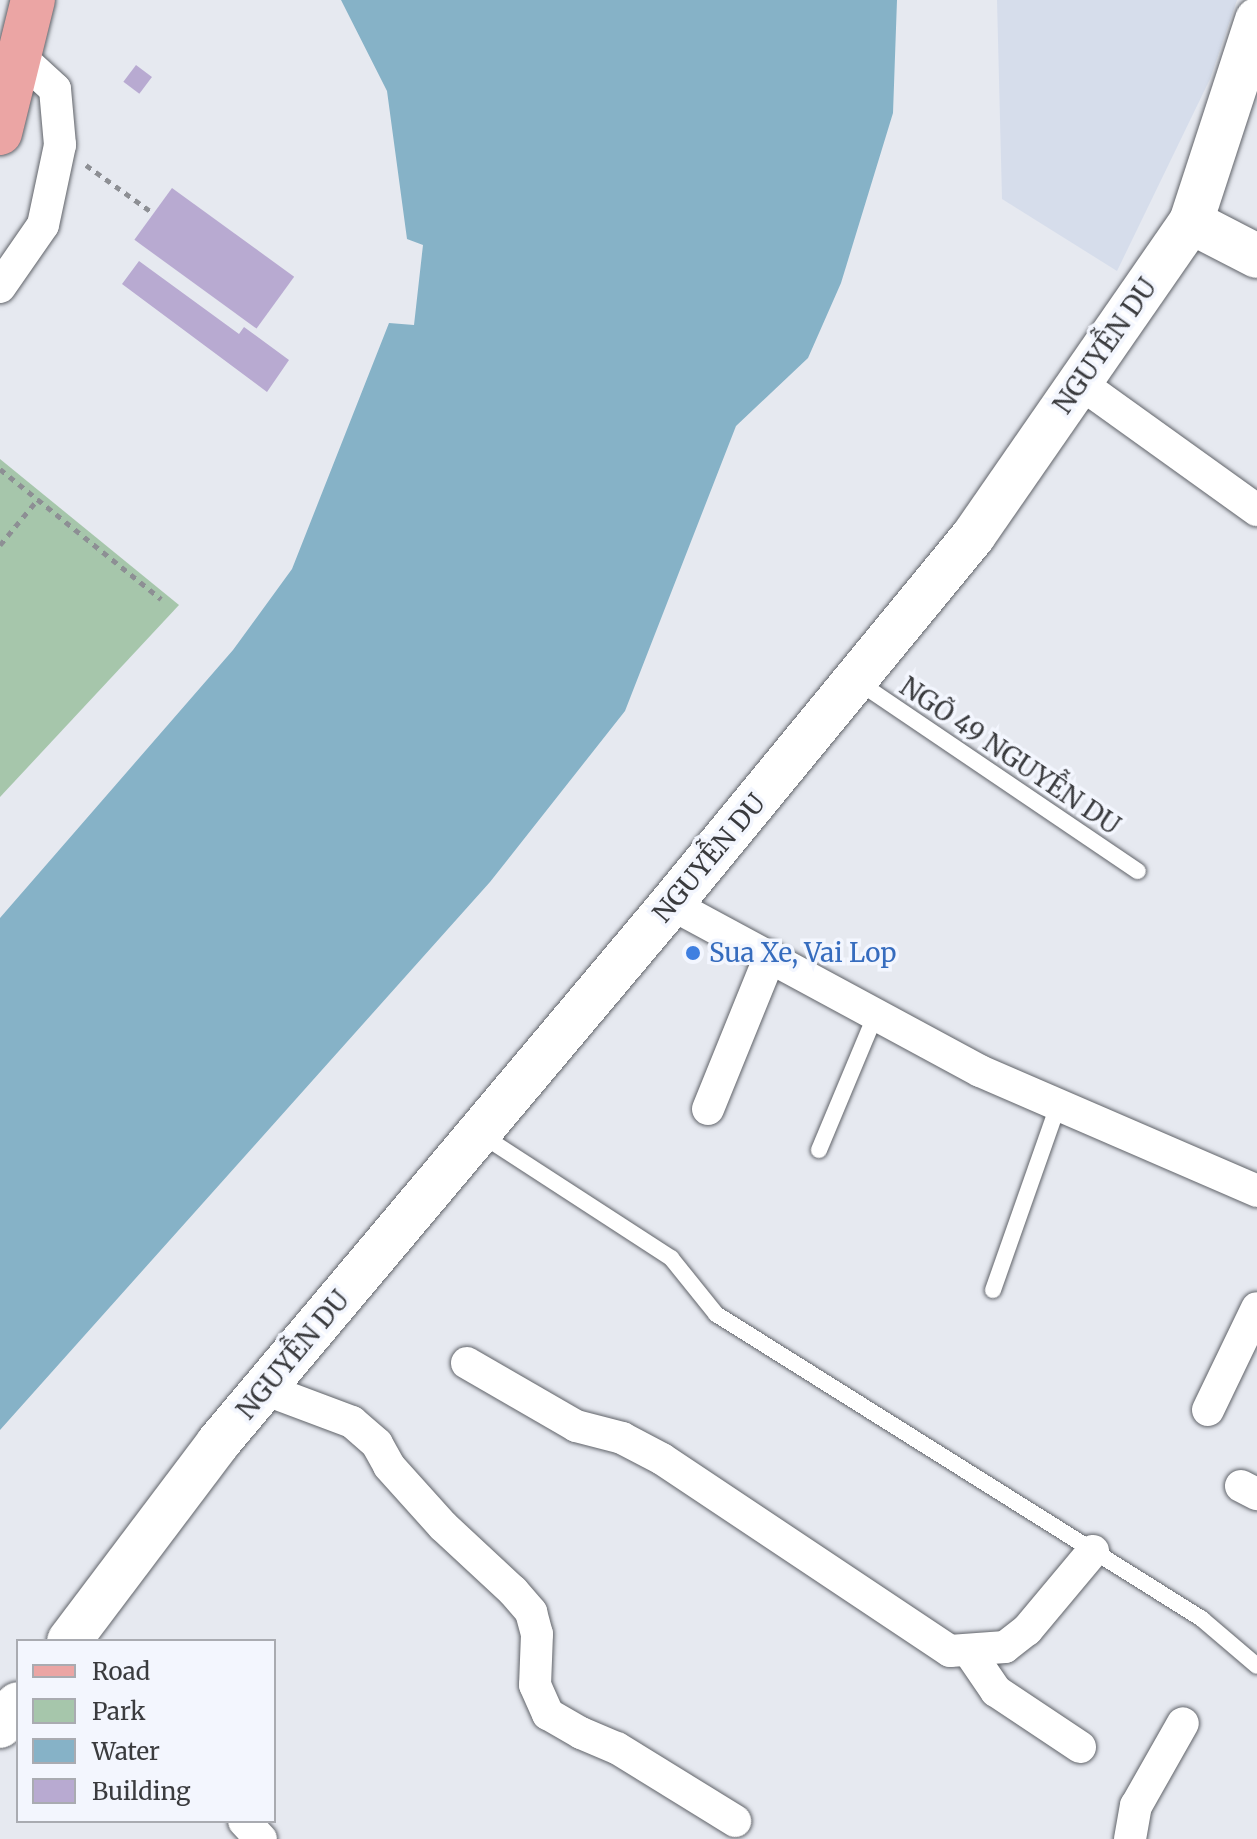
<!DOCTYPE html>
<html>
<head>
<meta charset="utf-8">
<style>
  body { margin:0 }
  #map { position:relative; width:1257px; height:1839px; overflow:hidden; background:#e6e9f0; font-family:Merriweather,serif }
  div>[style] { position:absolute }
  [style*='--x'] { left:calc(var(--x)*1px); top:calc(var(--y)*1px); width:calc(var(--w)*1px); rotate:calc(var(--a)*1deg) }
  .built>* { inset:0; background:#d6ddeb }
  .green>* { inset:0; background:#a6c6ab }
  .water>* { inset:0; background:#86b2c7 }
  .building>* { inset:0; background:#b8aad1; transform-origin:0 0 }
  .path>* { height:5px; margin-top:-2.5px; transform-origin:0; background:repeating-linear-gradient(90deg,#8d8f94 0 6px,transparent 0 12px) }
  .roads { filter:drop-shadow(0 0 2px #606369) drop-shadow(0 0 2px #606369) }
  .lane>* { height:16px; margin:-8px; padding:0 8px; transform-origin:8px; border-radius:8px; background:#fff }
  .street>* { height:32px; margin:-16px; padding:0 16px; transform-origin:16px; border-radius:16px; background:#fff }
  .secondary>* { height:44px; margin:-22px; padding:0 22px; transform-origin:22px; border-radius:22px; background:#fff }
  .primary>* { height:44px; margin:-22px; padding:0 22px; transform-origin:22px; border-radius:22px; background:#eba5a4 }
  .dots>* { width:22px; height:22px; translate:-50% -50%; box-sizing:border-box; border:4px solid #f3f6fe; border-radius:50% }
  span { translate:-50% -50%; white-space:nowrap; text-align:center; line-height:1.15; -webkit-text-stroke:7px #f3f6fe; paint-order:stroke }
  .street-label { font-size:26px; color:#3a3b3e }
  .shop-label { font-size:26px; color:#366cbe }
  .left { translate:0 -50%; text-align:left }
  .legend { position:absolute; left:16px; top:1639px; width:260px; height:184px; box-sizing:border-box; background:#f3f6fe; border:2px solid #a9abb1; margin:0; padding:10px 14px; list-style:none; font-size:24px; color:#3a3b3e }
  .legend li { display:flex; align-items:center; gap:16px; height:40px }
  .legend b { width:40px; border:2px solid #a9abb1 }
</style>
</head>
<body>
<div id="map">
  <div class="built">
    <i style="clip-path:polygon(997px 0,1237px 0,1210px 79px,1117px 271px,1002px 199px)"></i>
  </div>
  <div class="green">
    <i style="clip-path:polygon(0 459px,179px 605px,0 797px)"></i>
  </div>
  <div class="water">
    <i style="clip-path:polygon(341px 0,897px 0,893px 113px,841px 283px,808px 358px,736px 426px,625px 711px,490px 882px,0 1430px,0 918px,233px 650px,292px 569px,389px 323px,414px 325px,423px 245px,407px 239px,387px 91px)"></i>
  </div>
  <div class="building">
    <i style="left:136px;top:65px;width:20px;height:21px;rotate:37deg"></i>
    <i style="left:172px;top:188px;width:151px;height:64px;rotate:36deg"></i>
    <i style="clip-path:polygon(139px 261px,239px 334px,244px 327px,289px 360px,267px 392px,122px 284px)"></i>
  </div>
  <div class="path">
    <i style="--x:86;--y:165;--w:82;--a:35.6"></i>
    <i style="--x:0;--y:469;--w:207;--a:38.9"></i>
    <i style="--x:0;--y:545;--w:60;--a:-50.4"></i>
  </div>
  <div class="roads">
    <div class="lane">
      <i style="--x:857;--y:681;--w:339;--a:34.1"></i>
      <i style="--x:480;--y:1134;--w:228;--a:33"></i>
      <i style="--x:671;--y:1258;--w:72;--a:51.2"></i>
      <i style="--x:716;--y:1314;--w:574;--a:32.11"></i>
      <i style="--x:1202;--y:1619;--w:72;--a:40.5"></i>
      <i style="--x:819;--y:1150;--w:147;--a:-67.3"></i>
      <i style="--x:993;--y:1290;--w:196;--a:-70.6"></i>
    </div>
    <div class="street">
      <i style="--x:0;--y:287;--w:75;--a:-55.3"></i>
      <i style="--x:43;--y:225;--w:82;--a:-78"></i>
      <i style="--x:60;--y:145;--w:56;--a:-95.1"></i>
      <i style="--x:55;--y:89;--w:50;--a:-137.4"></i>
      <i style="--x:1080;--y:383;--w:218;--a:35.7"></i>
      <i style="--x:671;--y:904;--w:351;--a:28.4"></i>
      <i style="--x:980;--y:1071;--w:302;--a:23.4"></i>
      <i style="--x:708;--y:1109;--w:165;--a:-67.9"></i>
      <i style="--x:467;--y:1363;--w:126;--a:30"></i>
      <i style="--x:576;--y:1426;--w:48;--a:14.6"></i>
      <i style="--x:622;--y:1438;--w:45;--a:27.7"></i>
      <i style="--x:662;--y:1459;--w:346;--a:33.7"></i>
      <i style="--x:950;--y:1651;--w:55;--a:-4.2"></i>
      <i style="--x:1005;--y:1647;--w:28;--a:-38"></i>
      <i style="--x:1027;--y:1630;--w:103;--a:-50.1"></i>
      <i style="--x:264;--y:1389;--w:94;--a:20.6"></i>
      <i style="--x:352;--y:1422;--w:33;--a:41"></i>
      <i style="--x:377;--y:1444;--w:25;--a:61"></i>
      <i style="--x:389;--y:1466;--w:81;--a:48"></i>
      <i style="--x:443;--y:1526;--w:96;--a:42.9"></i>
      <i style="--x:513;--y:1591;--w:28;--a:49"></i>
      <i style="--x:531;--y:1612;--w:23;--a:75"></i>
      <i style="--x:537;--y:1634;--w:51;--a:92.2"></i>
      <i style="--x:535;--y:1685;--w:32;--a:66"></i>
      <i style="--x:548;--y:1714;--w:38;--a:30"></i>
      <i style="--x:581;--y:1733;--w:39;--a:23"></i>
      <i style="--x:617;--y:1748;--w:139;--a:31.7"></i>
      <i style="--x:1208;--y:1410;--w:113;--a:-64.3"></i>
      <i style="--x:1241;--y:1486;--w:18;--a:27"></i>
      <i style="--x:968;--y:1650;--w:50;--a:55.7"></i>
      <i style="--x:996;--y:1691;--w:101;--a:33.7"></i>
      <i style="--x:244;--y:1821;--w:25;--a:47"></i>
      <i style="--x:1130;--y:1839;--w:34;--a:-80"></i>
      <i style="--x:1136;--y:1806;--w:95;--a:-60.5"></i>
    </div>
    <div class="secondary">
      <i style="--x:1191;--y:222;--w:74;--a:27.3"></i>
      <i style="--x:69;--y:1641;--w:248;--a:-53"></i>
      <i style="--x:218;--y:1443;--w:704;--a:-49.95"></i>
      <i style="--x:671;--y:904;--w:477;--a:-50.6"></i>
      <i style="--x:974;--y:535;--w:381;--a:-55.3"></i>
      <i style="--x:1191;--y:222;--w:213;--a:-71.9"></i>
      <i style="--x:0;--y:1726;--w:28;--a:-51"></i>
    </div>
    <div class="primary">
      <i style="--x:0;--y:133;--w:137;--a:-76.1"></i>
    </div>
  </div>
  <div class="dots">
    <i style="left:693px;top:953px;background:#3f7fe0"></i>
  </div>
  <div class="street-label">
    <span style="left:1105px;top:346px;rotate:-55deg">NGUYỄN DU</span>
    <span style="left:1010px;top:756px;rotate:34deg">NGÕ 49 NGUYỄN DU</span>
    <span style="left:709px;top:858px;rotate:-50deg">NGUYỄN DU</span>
    <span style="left:293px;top:1355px;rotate:-50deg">NGUYỄN DU</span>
  </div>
  <div class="shop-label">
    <span class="left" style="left:709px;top:953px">Sua Xe, Vai Lop</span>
  </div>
  <ul class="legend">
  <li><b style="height:10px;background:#eba5a4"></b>Road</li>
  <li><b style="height:22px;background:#a6c6ab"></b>Park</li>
  <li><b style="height:22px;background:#86b2c7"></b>Water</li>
  <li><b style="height:22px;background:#b8aad1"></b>Building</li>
  </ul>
</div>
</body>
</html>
